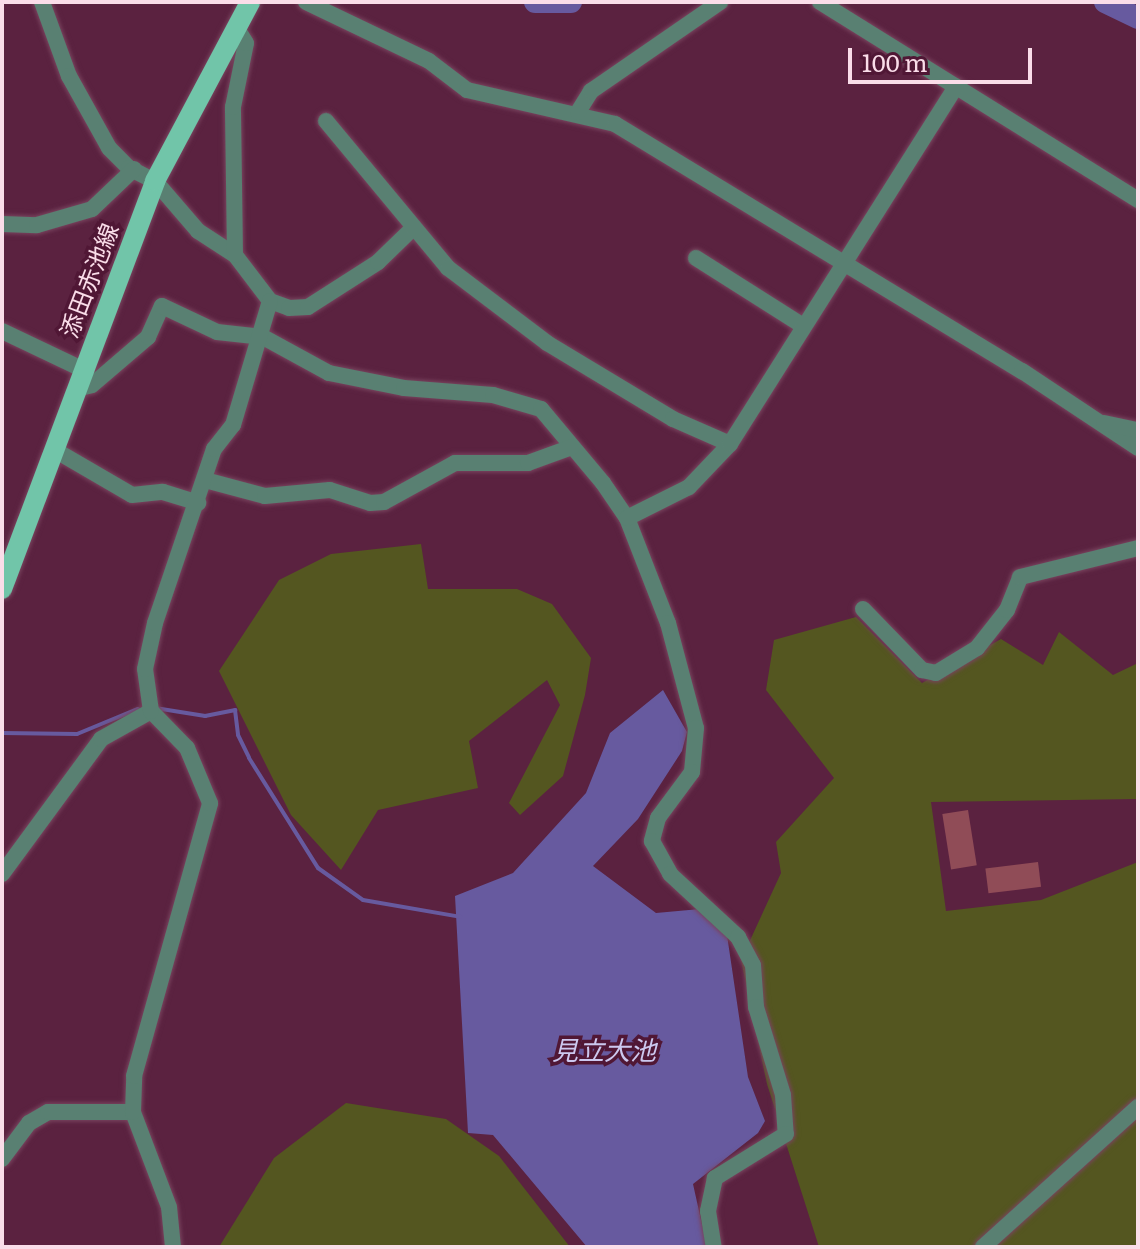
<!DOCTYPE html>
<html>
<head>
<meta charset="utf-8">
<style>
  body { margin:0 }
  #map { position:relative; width:1140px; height:1249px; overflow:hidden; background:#5b2240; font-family:Literata,"Noto Sans JP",serif }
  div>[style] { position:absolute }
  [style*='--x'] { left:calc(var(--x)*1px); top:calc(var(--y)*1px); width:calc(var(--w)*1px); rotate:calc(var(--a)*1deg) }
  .green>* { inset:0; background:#545620 }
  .water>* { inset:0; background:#675a9f }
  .stream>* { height:4px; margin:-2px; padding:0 2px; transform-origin:2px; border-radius:2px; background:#675a9f }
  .river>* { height:22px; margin:-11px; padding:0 11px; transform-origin:11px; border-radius:11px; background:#675a9f }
  .building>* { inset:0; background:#904c57; transform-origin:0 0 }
  .roads { filter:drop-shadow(0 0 2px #78445e) drop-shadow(0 0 2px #78445e) }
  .minor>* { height:16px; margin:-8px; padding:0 8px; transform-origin:8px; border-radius:8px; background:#598072 }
  .major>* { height:20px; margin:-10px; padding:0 10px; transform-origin:10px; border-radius:10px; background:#71c5a9 }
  span { translate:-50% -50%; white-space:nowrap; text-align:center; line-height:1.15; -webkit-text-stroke:7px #501735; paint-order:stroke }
  .street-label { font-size:24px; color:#fadde9 }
  .water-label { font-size:26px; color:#ccc8ef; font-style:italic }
  .frame { position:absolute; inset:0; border:4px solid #fadde9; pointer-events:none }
  .scale { position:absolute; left:848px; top:48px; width:184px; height:36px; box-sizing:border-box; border:4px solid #fadde9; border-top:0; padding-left:10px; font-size:24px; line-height:28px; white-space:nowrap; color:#fadde9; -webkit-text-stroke:6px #501735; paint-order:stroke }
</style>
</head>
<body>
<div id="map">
  <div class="green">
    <i style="clip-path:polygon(421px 544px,428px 589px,517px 589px,552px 604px,591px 658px,585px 695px,563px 776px,520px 815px,509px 803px,560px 705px,547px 680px,469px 741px,478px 788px,378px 810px,341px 870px,291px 815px,219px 671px,279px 580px,331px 554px)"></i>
    <i style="clip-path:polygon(856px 617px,922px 683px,1001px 639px,1043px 665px,1059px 632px,1113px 675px,1138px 663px,1138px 799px,931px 802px,946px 911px,1041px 900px,1138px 862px,1138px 1247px,819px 1247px,767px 1084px,741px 960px,781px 873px,776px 842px,834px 778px,766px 690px,774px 640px)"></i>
    <i style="clip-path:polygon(346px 1103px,446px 1119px,499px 1156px,570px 1247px,219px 1247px,274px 1158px)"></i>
  </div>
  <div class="water">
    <i style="clip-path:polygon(663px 690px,687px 732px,682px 751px,638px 819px,593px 866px,656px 913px,700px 909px,727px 935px,748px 1077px,765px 1121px,758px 1133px,693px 1184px,707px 1247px,587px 1247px,493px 1135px,468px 1133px,455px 896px,513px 873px,586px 793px,610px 733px)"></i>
  </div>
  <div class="stream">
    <i style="--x:155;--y:708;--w:51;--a:9.1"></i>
    <i style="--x:205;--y:716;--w:31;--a:-11"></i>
    <i style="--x:235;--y:710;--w:25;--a:83"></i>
    <i style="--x:238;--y:735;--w:25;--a:64"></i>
    <i style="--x:249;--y:758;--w:130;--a:57.9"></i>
    <i style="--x:318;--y:868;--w:55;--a:35.4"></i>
    <i style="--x:363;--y:900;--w:99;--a:9.8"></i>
    <i style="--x:2;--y:733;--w:75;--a:0.8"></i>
    <i style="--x:77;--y:734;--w:66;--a:-22.3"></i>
  </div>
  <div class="river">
    <i style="--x:535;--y:2;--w:36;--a:0"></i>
    <i style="--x:1105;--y:2;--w:37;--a:26"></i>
  </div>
  <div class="building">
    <i style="left:968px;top:810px;width:56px;height:26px;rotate:81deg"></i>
    <i style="left:1038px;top:862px;width:25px;height:53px;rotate:83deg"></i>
  </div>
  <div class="roads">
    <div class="minor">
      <i style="--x:42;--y:2;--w:79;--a:70"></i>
      <i style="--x:69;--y:76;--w:82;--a:60.9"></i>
      <i style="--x:109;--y:148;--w:28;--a:45"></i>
      <i style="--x:129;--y:168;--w:29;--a:27"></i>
      <i style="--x:155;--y:181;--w:66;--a:49.3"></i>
      <i style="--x:198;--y:231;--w:44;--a:33"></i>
      <i style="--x:235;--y:255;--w:58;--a:52.7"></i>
      <i style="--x:270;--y:301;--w:20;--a:20"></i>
      <i style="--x:289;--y:308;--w:19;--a:-3"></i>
      <i style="--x:308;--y:307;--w:83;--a:-32.7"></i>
      <i style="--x:378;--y:262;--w:47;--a:-44.1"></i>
      <i style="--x:306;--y:2;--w:136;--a:25.6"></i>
      <i style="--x:429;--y:61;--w:48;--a:37.3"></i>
      <i style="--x:467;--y:90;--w:152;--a:12.9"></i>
      <i style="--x:615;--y:124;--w:476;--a:31.3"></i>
      <i style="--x:1022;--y:371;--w:139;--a:33.6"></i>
      <i style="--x:820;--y:2;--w:375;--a:31.9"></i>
      <i style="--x:578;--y:112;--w:25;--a:-58"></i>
      <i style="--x:591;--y:91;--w:157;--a:-34.6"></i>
      <i style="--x:326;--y:121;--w:191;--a:50.3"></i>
      <i style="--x:448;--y:268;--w:124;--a:37.1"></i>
      <i style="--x:547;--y:343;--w:147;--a:31.1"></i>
      <i style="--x:673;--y:419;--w:62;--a:23.7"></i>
      <i style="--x:2;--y:224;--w:35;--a:2"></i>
      <i style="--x:37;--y:225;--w:57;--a:-16.2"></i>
      <i style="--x:92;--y:209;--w:58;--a:-43.6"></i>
      <i style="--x:235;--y:255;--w:148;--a:-90.8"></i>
      <i style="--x:233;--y:107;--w:65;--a:-78.5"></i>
      <i style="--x:246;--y:43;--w:19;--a:-122"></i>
      <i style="--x:696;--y:258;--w:127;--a:32.4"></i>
      <i style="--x:2;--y:331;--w:89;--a:25.4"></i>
      <i style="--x:76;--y:389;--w:16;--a:-14"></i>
      <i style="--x:92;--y:385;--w:74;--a:-40.6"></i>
      <i style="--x:148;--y:337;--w:34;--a:-66"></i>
      <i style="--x:162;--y:306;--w:61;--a:25.3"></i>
      <i style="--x:217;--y:332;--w:46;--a:6.2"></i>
      <i style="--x:263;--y:337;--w:75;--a:28.6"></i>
      <i style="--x:329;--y:373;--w:76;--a:11.3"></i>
      <i style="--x:404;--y:388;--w:89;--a:4.5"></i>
      <i style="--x:493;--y:395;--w:50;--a:16.3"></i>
      <i style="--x:541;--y:409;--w:97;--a:50"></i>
      <i style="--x:603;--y:483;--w:42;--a:55.6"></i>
      <i style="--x:627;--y:518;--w:113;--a:68.7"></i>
      <i style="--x:668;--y:623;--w:109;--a:75.1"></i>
      <i style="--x:696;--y:728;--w:44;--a:95.2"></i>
      <i style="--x:692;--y:772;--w:57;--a:126.5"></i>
      <i style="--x:658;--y:818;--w:24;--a:105"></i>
      <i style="--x:652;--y:841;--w:38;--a:61"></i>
      <i style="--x:670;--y:874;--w:93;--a:42.8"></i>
      <i style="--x:738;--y:937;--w:32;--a:62"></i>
      <i style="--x:753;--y:965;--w:42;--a:85.9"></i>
      <i style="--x:756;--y:1007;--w:92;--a:72.9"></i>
      <i style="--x:783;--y:1095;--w:39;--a:86"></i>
      <i style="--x:786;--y:1134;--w:84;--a:148.2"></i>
      <i style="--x:715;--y:1178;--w:34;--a:102"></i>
      <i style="--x:708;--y:1211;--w:36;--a:81"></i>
      <i style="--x:1104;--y:423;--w:35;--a:12"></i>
      <i style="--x:53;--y:449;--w:91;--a:30.2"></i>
      <i style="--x:132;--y:495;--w:31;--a:-6"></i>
      <i style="--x:163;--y:492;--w:37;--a:17"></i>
      <i style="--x:205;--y:480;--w:62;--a:14.9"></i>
      <i style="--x:265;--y:496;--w:65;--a:-5.3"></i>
      <i style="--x:330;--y:490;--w:42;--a:18"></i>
      <i style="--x:370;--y:503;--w:14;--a:-4"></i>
      <i style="--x:384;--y:502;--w:81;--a:-28.8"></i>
      <i style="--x:455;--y:463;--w:73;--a:0"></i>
      <i style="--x:528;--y:463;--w:47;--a:-20"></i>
      <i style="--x:627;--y:518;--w:69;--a:-26.6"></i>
      <i style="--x:689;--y:487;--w:59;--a:-46.4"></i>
      <i style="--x:730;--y:444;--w:423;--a:-57.7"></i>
      <i style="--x:863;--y:609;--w:85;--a:46"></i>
      <i style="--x:922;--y:670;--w:14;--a:12"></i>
      <i style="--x:936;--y:673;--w:48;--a:-31.4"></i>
      <i style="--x:977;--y:648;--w:48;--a:-51.7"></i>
      <i style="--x:1007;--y:610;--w:35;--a:-68"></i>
      <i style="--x:1020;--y:577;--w:122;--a:-13.8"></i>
      <i style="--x:2;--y:874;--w:167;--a:-53.7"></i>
      <i style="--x:101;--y:739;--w:57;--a:-29.2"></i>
      <i style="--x:2;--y:1159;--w:45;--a:-53.1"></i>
      <i style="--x:29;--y:1123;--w:22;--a:-30"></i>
      <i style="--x:48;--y:1112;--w:85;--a:0"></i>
      <i style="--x:173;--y:1247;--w:40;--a:-95.7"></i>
      <i style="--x:169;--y:1207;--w:102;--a:-110.8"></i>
      <i style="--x:133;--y:1112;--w:36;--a:-88"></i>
      <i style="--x:134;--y:1076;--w:283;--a:-74.4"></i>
      <i style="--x:210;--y:803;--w:60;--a:-112.7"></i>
      <i style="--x:187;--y:748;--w:52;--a:-134.2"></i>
      <i style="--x:151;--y:711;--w:42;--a:-98.1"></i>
      <i style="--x:145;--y:669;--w:47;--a:-77.7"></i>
      <i style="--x:155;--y:623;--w:184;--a:-71.3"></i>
      <i style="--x:214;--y:449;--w:31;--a:-52"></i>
      <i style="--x:233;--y:425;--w:129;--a:-73.4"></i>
      <i style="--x:983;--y:1247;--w:209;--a:-42.1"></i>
    </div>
    <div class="major">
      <i style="--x:2;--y:589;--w:436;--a:-69.4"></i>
      <i style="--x:155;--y:181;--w:203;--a:-62"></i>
    </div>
  </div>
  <div class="street-label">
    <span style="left:88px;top:280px;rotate:-69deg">添田赤池線</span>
  </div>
  <div class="water-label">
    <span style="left:604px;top:1049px">見立大池</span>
  </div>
  <div class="frame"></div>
  <div class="scale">100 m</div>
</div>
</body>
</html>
